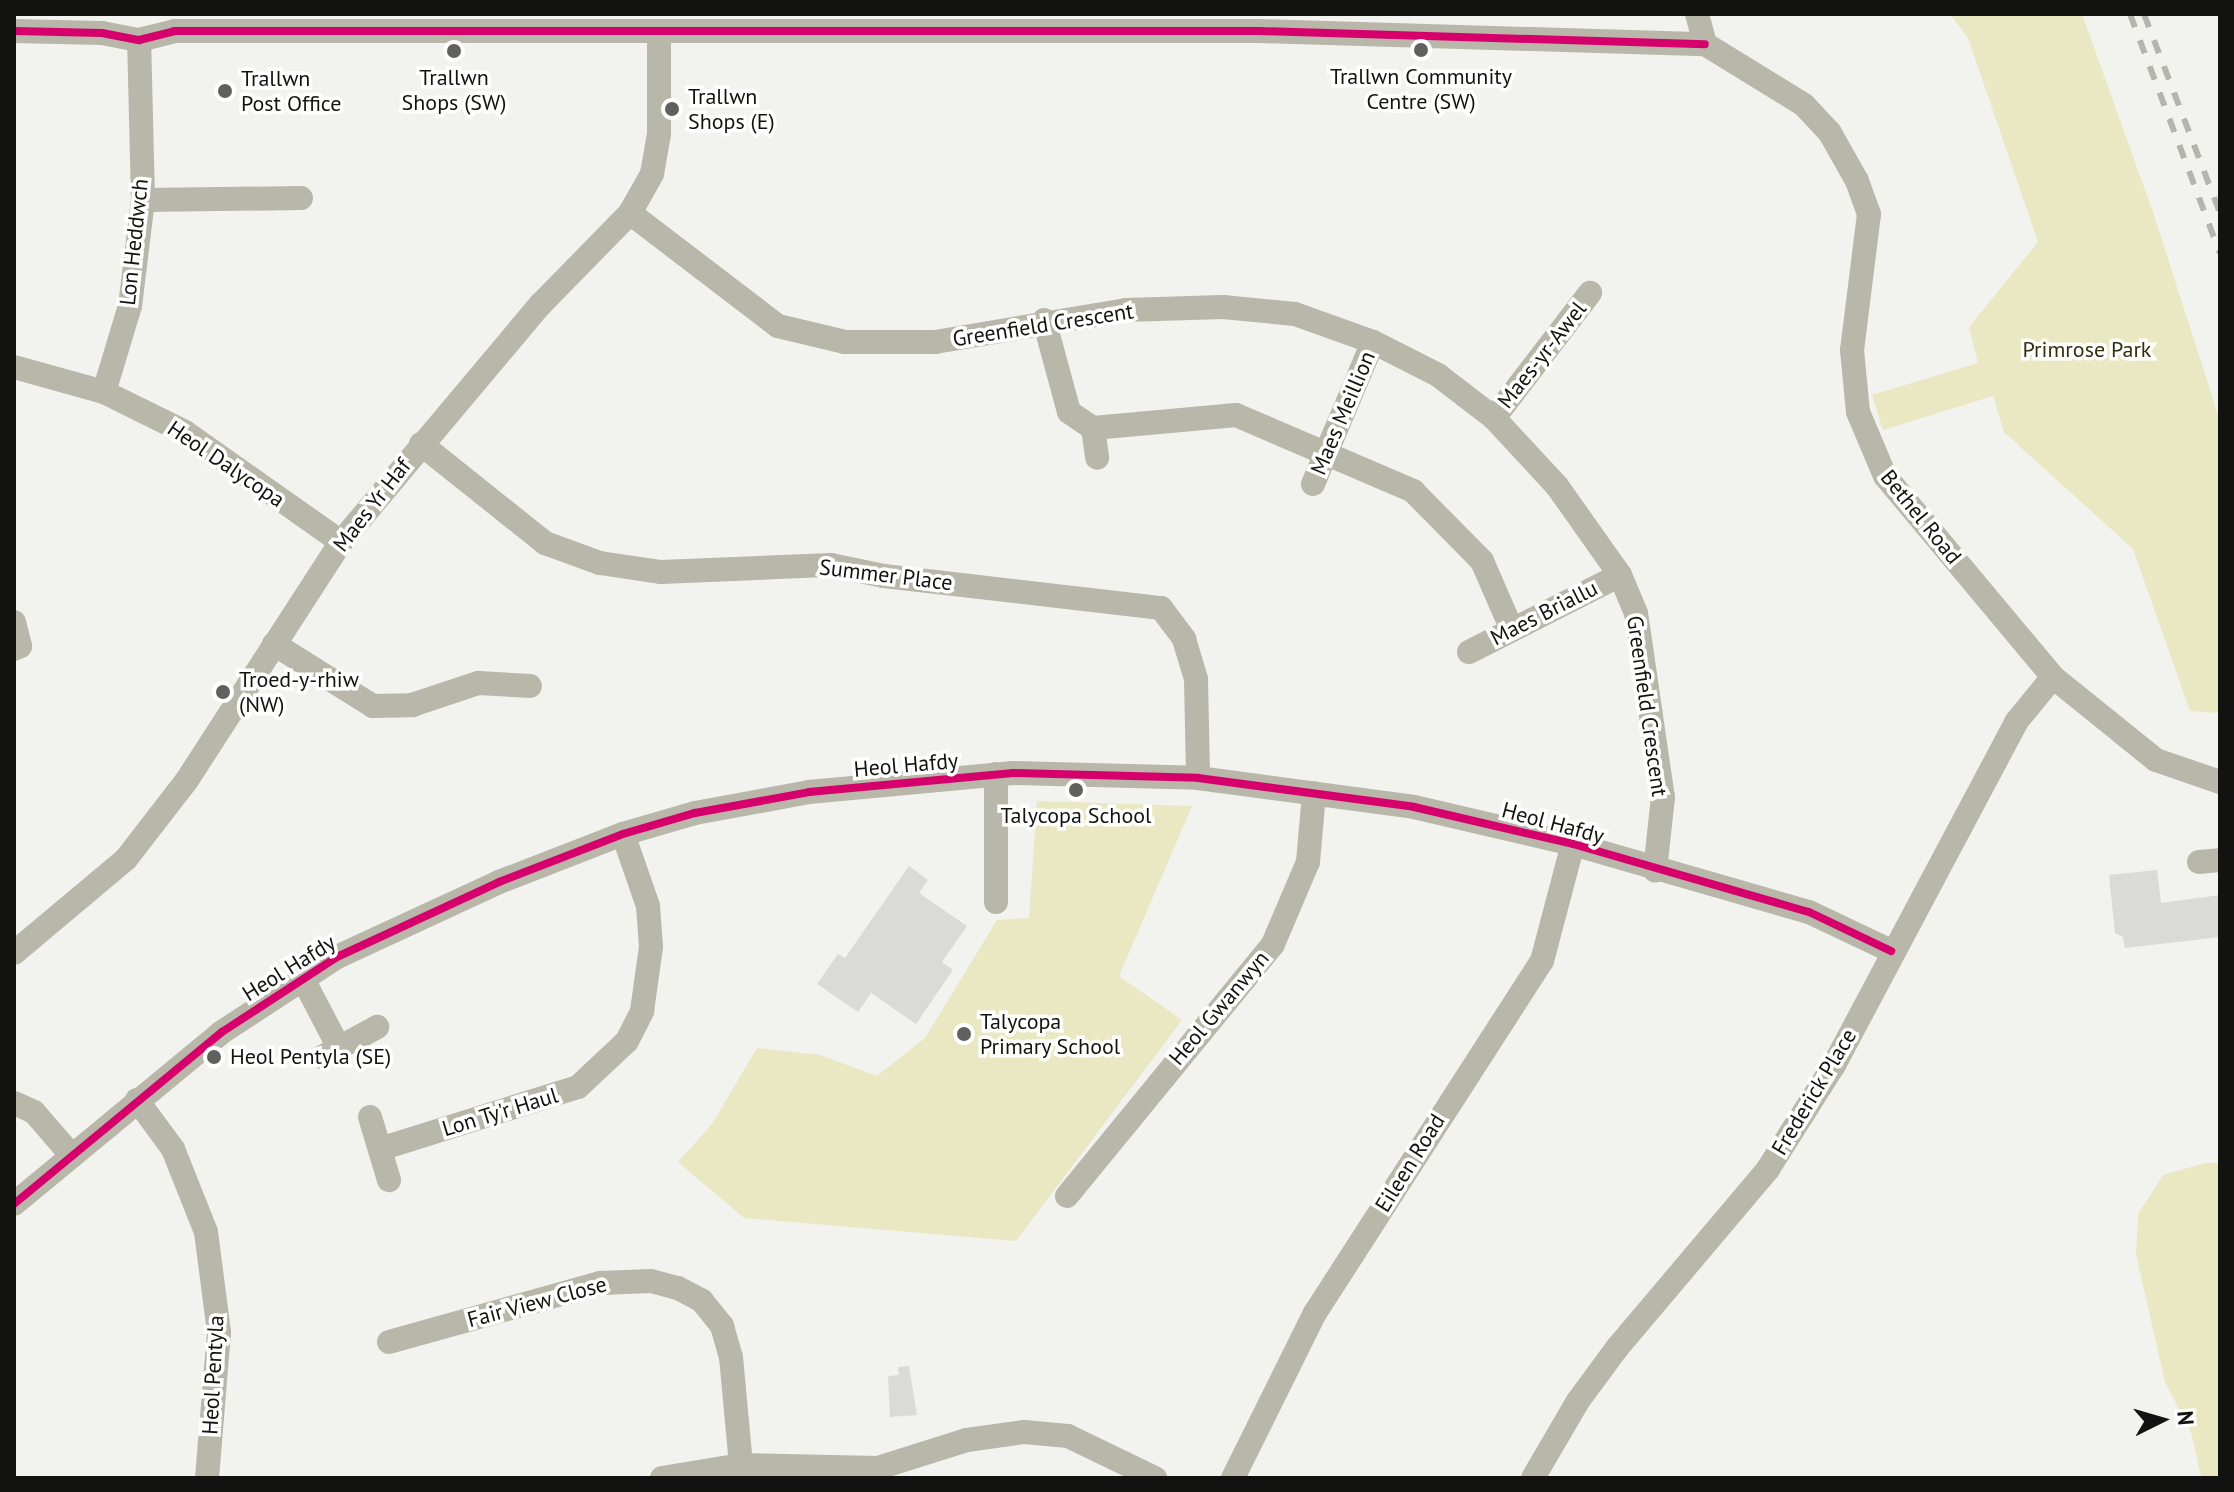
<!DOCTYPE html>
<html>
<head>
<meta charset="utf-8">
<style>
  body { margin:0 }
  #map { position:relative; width:2234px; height:1492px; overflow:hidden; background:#f2f2ef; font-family:"PT Sans",sans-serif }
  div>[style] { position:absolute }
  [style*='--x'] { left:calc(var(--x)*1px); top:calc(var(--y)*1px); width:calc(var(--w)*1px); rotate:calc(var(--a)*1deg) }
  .green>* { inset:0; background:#e9e8c2 }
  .building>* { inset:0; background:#dadad7 }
  .minor>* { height:24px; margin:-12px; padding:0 12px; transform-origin:12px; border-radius:12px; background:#b8b7a9 }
  .rail>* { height:6px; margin-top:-3px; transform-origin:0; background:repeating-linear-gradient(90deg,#b5b5ae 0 14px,transparent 0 28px) }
  .cycleway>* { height:8px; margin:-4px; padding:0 4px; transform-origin:4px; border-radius:4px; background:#d6006c }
  .dots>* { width:22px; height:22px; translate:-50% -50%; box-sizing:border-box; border:4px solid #fffffe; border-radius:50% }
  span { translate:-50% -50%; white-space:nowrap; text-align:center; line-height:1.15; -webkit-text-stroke:7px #fffffe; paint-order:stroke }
  .poi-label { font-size:22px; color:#121211 }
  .left { translate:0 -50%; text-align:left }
  .street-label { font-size:22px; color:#121211 }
  .park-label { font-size:22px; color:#312f0e }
  .frame { position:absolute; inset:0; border:16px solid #121211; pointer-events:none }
  .north { position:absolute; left:2122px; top:1380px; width:80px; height:80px; -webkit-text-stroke:6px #fffffe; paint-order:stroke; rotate:85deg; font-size:22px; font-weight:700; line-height:32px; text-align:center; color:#121211 }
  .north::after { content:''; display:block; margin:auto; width:28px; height:36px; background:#121211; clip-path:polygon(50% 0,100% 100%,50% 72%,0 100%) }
</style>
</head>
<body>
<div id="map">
  <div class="green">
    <i style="clip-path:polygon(1950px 14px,2082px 14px,2154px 215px,2220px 421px,2220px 713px,2190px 711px,2133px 549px,2004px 432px,1993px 396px,1883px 430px,1872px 395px,1978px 363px,1969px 327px,2038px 242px,1968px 38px)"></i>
    <i style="clip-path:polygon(1037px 801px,1192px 806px,1119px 976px,1182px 1020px,1016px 1241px,744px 1218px,678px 1162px,712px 1124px,757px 1048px,820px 1055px,877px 1076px,925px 1038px,997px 920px,1029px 918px)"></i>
    <i style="clip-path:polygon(2205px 1163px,2220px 1163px,2220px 1478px,2201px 1476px,2191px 1432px,2165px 1382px,2136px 1254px,2138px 1214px,2163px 1175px)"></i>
  </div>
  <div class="building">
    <i style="clip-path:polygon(909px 866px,928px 880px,919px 893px,967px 926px,942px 962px,953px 970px,916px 1024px,871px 993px,858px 1012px,817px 984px,838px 954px,845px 958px)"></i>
    <i style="clip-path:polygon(2157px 870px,2161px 903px,2220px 895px,2220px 937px,2125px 948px,2123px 937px,2115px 933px,2109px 875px)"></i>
    <i style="clip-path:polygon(909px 1366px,917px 1415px,890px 1417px,888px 1376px,899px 1375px,898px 1367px)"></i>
  </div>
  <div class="minor">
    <i style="--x:1697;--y:14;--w:31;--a:75"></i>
    <i style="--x:1705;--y:44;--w:116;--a:31.6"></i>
    <i style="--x:1804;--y:105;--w:38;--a:47"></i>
    <i style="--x:1830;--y:133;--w:55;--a:60.6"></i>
    <i style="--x:1857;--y:181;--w:35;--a:70"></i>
    <i style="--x:1869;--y:214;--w:137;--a:97.1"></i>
    <i style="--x:1852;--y:350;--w:62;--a:84.5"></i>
    <i style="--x:1858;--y:412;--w:69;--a:67.1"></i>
    <i style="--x:1885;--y:476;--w:262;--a:50.1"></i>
    <i style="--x:2053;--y:677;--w:132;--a:38.9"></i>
    <i style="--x:2156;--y:760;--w:68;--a:19"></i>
    <i style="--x:14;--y:31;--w:88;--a:1.3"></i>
    <i style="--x:102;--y:33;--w:38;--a:11"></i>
    <i style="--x:139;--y:40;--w:36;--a:-14"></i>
    <i style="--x:174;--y:31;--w:1085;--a:0"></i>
    <i style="--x:1259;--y:31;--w:446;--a:1.7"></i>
    <i style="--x:143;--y:200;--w:158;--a:-0.7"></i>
    <i style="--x:630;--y:213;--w:186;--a:37.4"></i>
    <i style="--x:778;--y:326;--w:69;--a:13.4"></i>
    <i style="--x:845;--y:342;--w:90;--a:0"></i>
    <i style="--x:935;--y:342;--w:194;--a:-9.5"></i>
    <i style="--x:1126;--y:310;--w:97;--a:-1.8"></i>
    <i style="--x:1223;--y:307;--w:72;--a:5.6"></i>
    <i style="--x:1295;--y:314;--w:83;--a:19.7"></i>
    <i style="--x:1373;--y:342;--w:73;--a:26.9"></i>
    <i style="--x:1438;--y:375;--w:71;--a:37.5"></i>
    <i style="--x:1494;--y:418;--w:93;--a:47.2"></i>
    <i style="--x:1557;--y:486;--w:109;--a:54.7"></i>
    <i style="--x:1620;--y:575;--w:41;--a:67.2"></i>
    <i style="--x:1636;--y:613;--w:186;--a:81.7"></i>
    <i style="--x:1663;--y:797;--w:74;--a:96.2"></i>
    <i style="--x:1044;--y:320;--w:95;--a:74.8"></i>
    <i style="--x:1069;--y:412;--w:29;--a:34"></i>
    <i style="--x:1093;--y:428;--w:30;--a:82"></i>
    <i style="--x:14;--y:367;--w:93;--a:15.5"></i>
    <i style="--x:104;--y:392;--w:90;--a:26.3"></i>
    <i style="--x:185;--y:432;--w:191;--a:35.2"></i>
    <i style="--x:104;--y:392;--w:90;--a:-73.2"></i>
    <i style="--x:130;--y:306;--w:107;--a:-83"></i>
    <i style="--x:143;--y:200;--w:160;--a:-91.4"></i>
    <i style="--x:1494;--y:418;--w:158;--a:-52.5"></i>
    <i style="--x:1093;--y:428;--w:144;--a:-5.2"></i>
    <i style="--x:1236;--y:415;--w:193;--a:23.2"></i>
    <i style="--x:1413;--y:491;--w:98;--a:45.4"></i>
    <i style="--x:1482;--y:561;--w:75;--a:66.5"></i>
    <i style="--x:421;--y:444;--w:159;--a:38.6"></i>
    <i style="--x:545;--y:543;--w:59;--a:20"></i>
    <i style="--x:600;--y:563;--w:62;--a:8.4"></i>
    <i style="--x:661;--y:572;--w:170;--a:-2.4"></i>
    <i style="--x:831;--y:565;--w:54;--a:11.7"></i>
    <i style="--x:884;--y:576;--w:279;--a:6.6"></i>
    <i style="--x:1161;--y:608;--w:39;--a:53"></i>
    <i style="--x:1184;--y:639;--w:42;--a:73.3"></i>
    <i style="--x:1196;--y:679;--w:99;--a:88.8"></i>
    <i style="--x:1313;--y:484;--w:154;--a:-67.1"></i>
    <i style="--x:14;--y:622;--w:25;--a:76"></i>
    <i style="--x:20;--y:646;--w:7;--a:153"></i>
    <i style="--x:274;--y:644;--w:117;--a:32.1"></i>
    <i style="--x:373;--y:706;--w:39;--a:-1"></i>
    <i style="--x:412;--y:705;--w:70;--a:-18.4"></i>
    <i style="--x:478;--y:683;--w:52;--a:3.3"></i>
    <i style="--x:1469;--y:652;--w:169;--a:-27"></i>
    <i style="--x:2199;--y:862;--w:21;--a:-5"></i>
    <i style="--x:996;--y:902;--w:128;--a:-90"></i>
    <i style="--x:14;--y:953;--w:146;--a:-40"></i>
    <i style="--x:126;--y:859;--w:100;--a:-52.3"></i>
    <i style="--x:187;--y:780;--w:283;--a:-57.1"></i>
    <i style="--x:341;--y:542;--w:311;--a:-50"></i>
    <i style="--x:541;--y:304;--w:127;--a:-45.6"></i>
    <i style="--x:630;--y:213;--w:45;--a:-60.6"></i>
    <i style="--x:652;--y:174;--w:41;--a:-80.1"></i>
    <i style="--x:659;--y:134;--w:102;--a:-90"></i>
    <i style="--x:303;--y:979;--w:78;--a:62.4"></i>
    <i style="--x:322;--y:1057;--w:63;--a:-28.6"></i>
    <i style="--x:137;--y:1100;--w:61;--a:53.7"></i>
    <i style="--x:173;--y:1149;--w:89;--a:68.3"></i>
    <i style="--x:206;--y:1232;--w:101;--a:82.6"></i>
    <i style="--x:219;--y:1332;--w:145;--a:94.7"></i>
    <i style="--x:14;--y:1103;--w:22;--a:24"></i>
    <i style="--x:34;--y:1112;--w:58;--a:49.2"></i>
    <i style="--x:370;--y:1117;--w:66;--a:73.2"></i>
    <i style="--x:380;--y:1149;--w:207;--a:-17.4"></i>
    <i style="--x:578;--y:1087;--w:67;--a:-43.2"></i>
    <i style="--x:627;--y:1041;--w:34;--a:-63"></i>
    <i style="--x:642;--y:1011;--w:65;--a:-82"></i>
    <i style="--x:651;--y:947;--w:41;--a:-94.2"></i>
    <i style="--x:648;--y:906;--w:76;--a:-109.1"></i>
    <i style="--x:1067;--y:1196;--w:325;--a:-50.7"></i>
    <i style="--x:1273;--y:944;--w:89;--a:-66.9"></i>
    <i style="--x:1308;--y:862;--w:69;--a:-85"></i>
    <i style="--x:14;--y:1204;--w:270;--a:-39.6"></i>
    <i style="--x:222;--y:1032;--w:137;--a:-33.1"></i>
    <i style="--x:337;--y:957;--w:179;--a:-24.8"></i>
    <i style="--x:499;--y:882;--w:133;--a:-21.2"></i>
    <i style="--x:623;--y:834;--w:75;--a:-16.3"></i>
    <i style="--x:695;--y:813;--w:116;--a:-10.4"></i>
    <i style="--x:809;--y:792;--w:205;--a:-5.3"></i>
    <i style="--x:1013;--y:773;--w:185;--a:1.5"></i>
    <i style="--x:1198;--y:778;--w:218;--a:7.6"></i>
    <i style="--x:1414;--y:807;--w:163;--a:13.1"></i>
    <i style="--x:1573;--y:844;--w:246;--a:16.1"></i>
    <i style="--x:1809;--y:912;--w:91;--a:25.4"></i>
    <i style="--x:389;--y:1342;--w:220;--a:-15.6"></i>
    <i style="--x:601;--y:1283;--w:50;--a:-2.3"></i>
    <i style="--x:651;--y:1281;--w:28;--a:15"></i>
    <i style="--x:678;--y:1288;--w:27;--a:28"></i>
    <i style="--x:702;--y:1301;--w:32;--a:51"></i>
    <i style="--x:722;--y:1326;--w:32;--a:74"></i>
    <i style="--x:731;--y:1357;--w:108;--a:84.7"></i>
    <i style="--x:662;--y:1478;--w:80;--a:-9.3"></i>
    <i style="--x:741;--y:1465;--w:137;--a:1.3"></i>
    <i style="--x:878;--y:1468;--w:93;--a:-17.5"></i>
    <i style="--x:967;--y:1440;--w:58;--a:-8"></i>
    <i style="--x:1024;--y:1432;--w:44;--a:5.2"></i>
    <i style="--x:1068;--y:1436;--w:97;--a:25.8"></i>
    <i style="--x:1233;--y:1478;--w:184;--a:-63.6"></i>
    <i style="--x:1315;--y:1313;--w:419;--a:-57.2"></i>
    <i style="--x:1542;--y:961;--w:121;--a:-75.2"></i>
    <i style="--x:1533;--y:1478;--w:89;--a:-59.7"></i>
    <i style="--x:1578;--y:1401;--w:66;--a:-53.7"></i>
    <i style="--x:1617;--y:1348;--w:234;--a:-49.8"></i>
    <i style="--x:1768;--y:1169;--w:123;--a:-57.6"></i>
    <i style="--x:1834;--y:1065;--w:388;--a:-62"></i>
    <i style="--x:2016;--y:722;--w:58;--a:-50.6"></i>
  </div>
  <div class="rail">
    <i style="--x:2130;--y:14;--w:255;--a:69.4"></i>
    <i style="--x:2144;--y:14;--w:213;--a:69.1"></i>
  </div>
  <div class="cycleway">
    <i style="--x:14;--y:31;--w:88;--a:1.3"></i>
    <i style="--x:102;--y:33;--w:38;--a:11"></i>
    <i style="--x:139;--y:40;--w:36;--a:-14"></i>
    <i style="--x:174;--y:31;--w:1085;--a:0"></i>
    <i style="--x:1259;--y:31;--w:446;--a:1.7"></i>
    <i style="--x:14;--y:1204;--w:270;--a:-39.6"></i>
    <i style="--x:222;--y:1032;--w:137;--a:-33.1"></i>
    <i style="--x:337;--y:957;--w:179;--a:-24.8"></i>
    <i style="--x:499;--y:882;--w:133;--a:-21.2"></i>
    <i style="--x:623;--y:834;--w:75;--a:-16.3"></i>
    <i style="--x:695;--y:813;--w:116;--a:-10.4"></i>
    <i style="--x:809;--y:792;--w:205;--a:-5.3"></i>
    <i style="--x:1013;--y:773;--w:185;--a:1.5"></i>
    <i style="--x:1198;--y:778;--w:218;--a:7.6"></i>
    <i style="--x:1414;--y:807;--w:163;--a:13.1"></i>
    <i style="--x:1573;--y:844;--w:246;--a:16.1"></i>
    <i style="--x:1809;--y:912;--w:91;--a:25.4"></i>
  </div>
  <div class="dots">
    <i style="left:1421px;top:50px;background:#60605f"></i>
    <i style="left:454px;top:51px;background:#60605f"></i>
    <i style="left:225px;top:91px;background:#60605f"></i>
    <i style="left:672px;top:109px;background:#60605f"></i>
    <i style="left:223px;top:692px;background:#60605f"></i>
    <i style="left:1076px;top:790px;background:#60605f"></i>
    <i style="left:964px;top:1034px;background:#60605f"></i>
    <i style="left:214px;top:1057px;background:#60605f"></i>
  </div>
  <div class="poi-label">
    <span style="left:1421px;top:89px">Trallwn Community<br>Centre (SW)</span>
    <span style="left:454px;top:90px">Trallwn<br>Shops (SW)</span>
    <span class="left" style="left:241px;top:91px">Trallwn<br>Post Office</span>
    <span class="left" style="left:688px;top:109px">Trallwn<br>Shops (E)</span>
    <span class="left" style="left:239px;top:692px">Troed-y-rhiw<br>(NW)</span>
    <span style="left:1076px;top:816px">Talycopa School</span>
    <span class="left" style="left:980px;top:1034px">Talycopa<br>Primary School</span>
    <span class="left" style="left:230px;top:1057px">Heol Pentyla (SE)</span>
  </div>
  <div class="street-label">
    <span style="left:134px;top:242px;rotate:-84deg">Lon Heddwch</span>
    <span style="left:1043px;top:325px;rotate:-9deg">Greenfield Crescent</span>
    <span style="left:1542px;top:355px;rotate:-52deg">Maes-yr-Awel</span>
    <span style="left:1343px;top:413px;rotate:-67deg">Maes Meillion</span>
    <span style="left:226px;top:464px;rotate:34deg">Heol Dalycopa</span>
    <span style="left:372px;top:505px;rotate:-52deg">Maes Yr Haf</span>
    <span style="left:1921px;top:517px;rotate:51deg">Bethel Road</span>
    <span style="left:886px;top:575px;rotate:7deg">Summer Place</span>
    <span style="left:1544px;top:613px;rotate:-27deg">Maes Briallu</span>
    <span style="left:1647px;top:706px;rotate:82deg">Greenfield Crescent</span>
    <span style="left:906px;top:765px;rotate:-5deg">Heol Hafdy</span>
    <span style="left:1553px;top:823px;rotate:15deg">Heol Hafdy</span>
    <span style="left:289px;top:968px;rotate:-32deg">Heol Hafdy</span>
    <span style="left:1219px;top:1008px;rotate:-50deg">Heol Gwanwyn</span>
    <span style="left:1814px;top:1092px;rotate:-59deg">Frederick Place</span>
    <span style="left:500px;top:1112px;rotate:-17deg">Lon Ty'r Haul</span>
    <span style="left:1410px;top:1163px;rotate:-58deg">Eileen Road</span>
    <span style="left:537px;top:1302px;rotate:-15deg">Fair View Close</span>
    <span style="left:213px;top:1375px;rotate:-87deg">Heol Pentyla</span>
  </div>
  <div class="park-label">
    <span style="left:2087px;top:350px">Primrose Park</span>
  </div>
  <div class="frame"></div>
  <div class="north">N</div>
</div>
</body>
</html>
